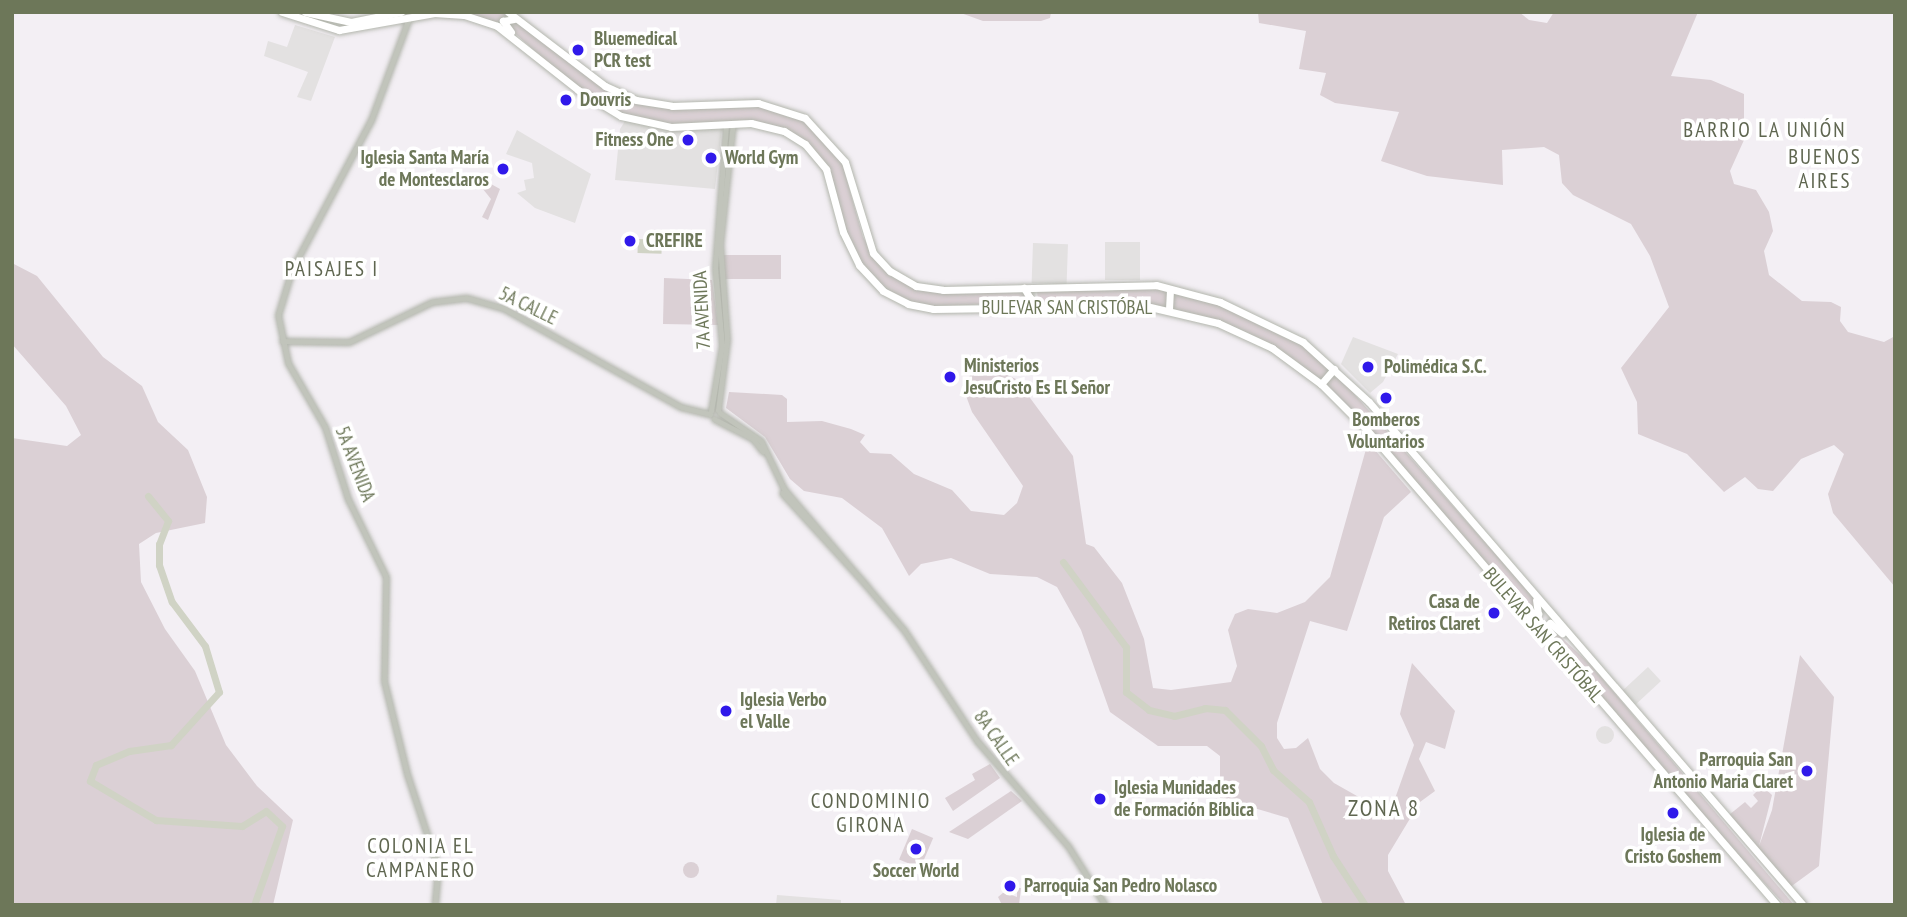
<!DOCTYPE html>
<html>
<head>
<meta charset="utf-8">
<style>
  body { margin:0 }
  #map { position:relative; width:1907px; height:917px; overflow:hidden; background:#f3eff4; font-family:"PT Sans Narrow",sans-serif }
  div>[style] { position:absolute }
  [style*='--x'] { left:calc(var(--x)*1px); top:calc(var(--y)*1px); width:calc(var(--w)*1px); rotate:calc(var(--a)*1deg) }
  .built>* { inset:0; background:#e3e1e1; transform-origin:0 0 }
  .round { border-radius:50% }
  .green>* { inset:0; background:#dbd0d5; transform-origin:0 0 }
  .water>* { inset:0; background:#d0d3c5; transform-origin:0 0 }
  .river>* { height:7px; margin:-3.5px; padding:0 3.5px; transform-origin:3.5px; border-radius:3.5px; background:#d0d3c5 }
  .roads { filter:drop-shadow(0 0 2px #b3b6ad) drop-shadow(0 0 2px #b3b6ad) }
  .tertiary>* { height:5px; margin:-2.5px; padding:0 2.5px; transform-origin:2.5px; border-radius:2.5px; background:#c1c4bb }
  .primary>* { height:7px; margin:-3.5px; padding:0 3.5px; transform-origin:3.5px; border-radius:3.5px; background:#fff }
  .dots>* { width:19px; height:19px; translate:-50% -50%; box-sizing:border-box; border:4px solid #fff; border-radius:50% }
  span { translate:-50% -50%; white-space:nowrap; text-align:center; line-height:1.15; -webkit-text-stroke:7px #fff; paint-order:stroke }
  .poi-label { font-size:19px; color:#6d7759; font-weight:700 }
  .left { translate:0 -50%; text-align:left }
  .right { translate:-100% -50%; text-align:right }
  .street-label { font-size:19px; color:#6d7759 }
  .neighbourhood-label { font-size:21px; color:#5f6650; letter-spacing:2px }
  .quarter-label { font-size:23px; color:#5f6650; letter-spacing:2px }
  .frame { position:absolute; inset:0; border:14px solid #6d7759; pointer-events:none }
</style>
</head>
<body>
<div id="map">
  <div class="built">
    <i style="clip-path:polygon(295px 25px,335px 37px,311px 101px,297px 97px,308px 72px,264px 56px,268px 41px,287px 47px)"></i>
    <i style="clip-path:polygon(625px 121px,660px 128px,722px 127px,715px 189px,615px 180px,620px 129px)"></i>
    <i style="clip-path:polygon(517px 130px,591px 174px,575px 223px,535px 208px,517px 193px,526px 190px,524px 180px,534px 178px,532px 163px,506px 154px)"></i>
    <i style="left:1105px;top:242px;width:35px;height:38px"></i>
    <i style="left:1033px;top:243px;width:35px;height:40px;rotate:2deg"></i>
    <i style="clip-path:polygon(1353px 337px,1398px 354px,1383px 382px,1370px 393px,1341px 364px)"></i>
    <i style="left:1648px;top:667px;width:19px;height:35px;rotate:47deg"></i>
    <i class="round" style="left:1596px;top:726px;width:18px;height:18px"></i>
    <i style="clip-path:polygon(777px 895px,841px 900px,841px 905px,776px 905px)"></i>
  </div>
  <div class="green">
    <i style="clip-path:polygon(456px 12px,503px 12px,510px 15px,502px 18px,500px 24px)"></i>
    <i style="clip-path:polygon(958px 12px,1051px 12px,1050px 18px,1041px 21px,983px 21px)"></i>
    <i style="clip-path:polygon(1258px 12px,1519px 12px,1529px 20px,1547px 23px,1554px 12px,1698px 12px,1671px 76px,1711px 80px,1744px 94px,1744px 140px,1730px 171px,1734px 184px,1756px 190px,1769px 212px,1773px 231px,1764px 251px,1769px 275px,1802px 301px,1831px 302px,1841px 307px,1840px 321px,1848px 332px,1884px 342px,1895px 336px,1895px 587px,1833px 513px,1828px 494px,1844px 454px,1834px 445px,1801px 459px,1773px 491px,1758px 489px,1745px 477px,1724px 492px,1687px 454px,1638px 434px,1637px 402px,1621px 368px,1669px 307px,1650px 256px,1631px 224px,1573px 195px,1562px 183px,1559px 155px,1544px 147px,1502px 150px,1503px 185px,1427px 176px,1381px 161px,1399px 112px,1335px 103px,1320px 95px,1326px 73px,1299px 69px,1306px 31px,1259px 23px)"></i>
    <i style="clip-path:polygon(506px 20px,516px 22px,601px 85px,646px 104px,760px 106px,793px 116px,812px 127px,842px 163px,863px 237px,875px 258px,916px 287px,1026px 291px,1024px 302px,933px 307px,903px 300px,878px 285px,850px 247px,834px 186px,815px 152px,776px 126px,671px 126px,621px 115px,566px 79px,508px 27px)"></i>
    <i style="clip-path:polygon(482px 179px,500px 189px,488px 220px,482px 217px,491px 199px,478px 183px)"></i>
    <i style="left:722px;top:255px;width:59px;height:24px"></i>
    <i style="clip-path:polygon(12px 263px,37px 276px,103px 357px,142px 386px,158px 422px,188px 450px,207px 497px,205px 523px,156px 533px,139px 544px,141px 582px,165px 629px,195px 671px,226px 745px,257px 786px,293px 820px,273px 905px,12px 905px,12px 438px,67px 446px,81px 435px,66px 406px,12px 344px)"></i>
    <i style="clip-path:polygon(664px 278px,712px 280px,718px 325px,663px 324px)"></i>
    <i style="clip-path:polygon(1100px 285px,1169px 289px,1168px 308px,1038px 302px,1037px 290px)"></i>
    <i style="clip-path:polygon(1171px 290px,1216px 302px,1303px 344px,1332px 369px,1321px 382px,1296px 361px,1245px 332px,1171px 308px)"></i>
    <i style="clip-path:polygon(987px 366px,1016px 379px,1073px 456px,1086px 544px,1094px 547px,1122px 583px,1144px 639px,1153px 688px,1171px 690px,1231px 682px,1237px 666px,1228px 630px,1235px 614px,1248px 609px,1277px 613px,1305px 602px,1330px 577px,1368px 442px,1411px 492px,1384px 517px,1347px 631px,1310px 621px,1277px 723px,1277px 738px,1284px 749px,1296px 748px,1308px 738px,1320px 769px,1334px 783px,1364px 800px,1392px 807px,1414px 745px,1400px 714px,1412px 663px,1455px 711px,1445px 749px,1426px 742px,1419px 759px,1435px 791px,1420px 802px,1388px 855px,1388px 871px,1406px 905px,1323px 905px,1288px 818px,1220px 798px,1220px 756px,1207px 746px,1158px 746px,1110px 712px,1081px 630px,1057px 587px,1037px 577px,990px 574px,951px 558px,921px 564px,909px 576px,882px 528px,842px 498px,804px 491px,790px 479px,765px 437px,726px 408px,729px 392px,782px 395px,787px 399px,787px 422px,822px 421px,851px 429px,865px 435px,860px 442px,870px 453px,891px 454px,914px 474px,952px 490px,971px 511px,1004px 515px,1017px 503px,1023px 486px,972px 412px,965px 393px,971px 371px)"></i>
    <i style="clip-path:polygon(1334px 371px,1540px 605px,1541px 610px,1524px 607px,1323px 384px)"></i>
    <i style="clip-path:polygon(1550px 627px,1590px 664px,1794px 905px,1785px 905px,1690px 803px,1579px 674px,1550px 636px)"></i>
    <i style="clip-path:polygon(1800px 655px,1834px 697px,1819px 866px,1789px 888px,1729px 815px,1745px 802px,1751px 808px,1758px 801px,1753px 795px,1762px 786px,1772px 795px,1759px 846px,1772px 810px)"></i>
    <i style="clip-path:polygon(990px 764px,1000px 778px,953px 811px,945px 798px,975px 780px,972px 774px)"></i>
    <i style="clip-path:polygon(1011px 791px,1022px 801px,968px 839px,949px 832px)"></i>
    <i style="left:912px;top:829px;width:23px;height:33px;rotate:23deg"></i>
    <i class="round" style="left:683px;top:862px;width:16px;height:16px"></i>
    <i style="clip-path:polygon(1017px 888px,1021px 888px,1019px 905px,1002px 905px,998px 897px,1004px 892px,1017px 897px)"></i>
  </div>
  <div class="water">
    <i style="left:638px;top:239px;width:24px;height:14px;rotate:2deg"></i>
  </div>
  <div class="river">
    <i style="--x:148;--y:496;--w:32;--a:51"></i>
    <i style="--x:168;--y:521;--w:25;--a:111"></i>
    <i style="--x:159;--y:544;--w:21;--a:90"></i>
    <i style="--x:159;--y:565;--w:39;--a:71"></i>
    <i style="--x:172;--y:602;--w:55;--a:53.1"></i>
    <i style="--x:205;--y:646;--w:48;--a:73.1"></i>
    <i style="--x:219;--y:692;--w:72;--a:132.2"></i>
    <i style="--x:171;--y:745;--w:42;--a:171.9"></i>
    <i style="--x:129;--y:751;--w:36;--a:157"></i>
    <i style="--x:96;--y:765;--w:17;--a:111"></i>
    <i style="--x:90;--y:781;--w:77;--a:30.6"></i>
    <i style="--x:156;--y:820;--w:86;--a:4"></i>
    <i style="--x:242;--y:826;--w:28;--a:-32"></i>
    <i style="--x:266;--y:811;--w:22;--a:43"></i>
    <i style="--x:282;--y:826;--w:84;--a:109.5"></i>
    <i style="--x:1063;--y:562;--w:106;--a:53.5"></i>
    <i style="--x:1126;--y:647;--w:45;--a:90"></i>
    <i style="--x:1126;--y:692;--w:29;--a:38"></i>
    <i style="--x:1149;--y:710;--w:26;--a:13"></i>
    <i style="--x:1174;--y:716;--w:32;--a:-14"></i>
    <i style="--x:1205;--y:708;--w:20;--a:6"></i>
    <i style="--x:1225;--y:710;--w:51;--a:45"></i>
    <i style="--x:1261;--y:746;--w:27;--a:63"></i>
    <i style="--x:1273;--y:770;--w:48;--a:41.6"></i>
    <i style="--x:1309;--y:802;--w:59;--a:66"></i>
    <i style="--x:1333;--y:856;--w:59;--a:56.9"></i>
  </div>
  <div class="roads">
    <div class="tertiary">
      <i style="--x:409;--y:18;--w:109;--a:110.4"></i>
      <i style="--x:371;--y:120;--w:169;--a:117.9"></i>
      <i style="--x:292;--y:269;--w:48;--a:106.9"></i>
      <i style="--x:278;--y:315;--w:49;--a:78.2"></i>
      <i style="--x:288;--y:363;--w:74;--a:60"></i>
      <i style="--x:325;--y:427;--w:76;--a:72.3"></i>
      <i style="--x:348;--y:499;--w:87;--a:64"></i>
      <i style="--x:386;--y:577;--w:104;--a:91.1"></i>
      <i style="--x:384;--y:681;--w:96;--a:76.1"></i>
      <i style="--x:407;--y:774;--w:99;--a:71.7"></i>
      <i style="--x:438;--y:868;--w:37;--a:95"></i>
      <i style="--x:282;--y:341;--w:67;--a:0.9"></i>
      <i style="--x:349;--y:342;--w:92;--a:-25.7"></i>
      <i style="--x:432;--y:302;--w:35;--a:-7"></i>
      <i style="--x:467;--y:298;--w:37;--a:16"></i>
      <i style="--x:503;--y:308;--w:204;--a:29.1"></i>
      <i style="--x:681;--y:407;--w:30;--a:14"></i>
      <i style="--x:718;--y:410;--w:71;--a:-82.7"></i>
      <i style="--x:727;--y:340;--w:96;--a:-94.2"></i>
      <i style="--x:720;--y:244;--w:122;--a:-83.9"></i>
      <i style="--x:711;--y:411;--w:67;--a:-80.5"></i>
      <i style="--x:722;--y:345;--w:77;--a:-95.2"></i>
      <i style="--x:715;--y:268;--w:144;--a:-85.6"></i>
      <i style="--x:720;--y:413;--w:50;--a:34.3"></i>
      <i style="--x:761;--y:441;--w:53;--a:64.4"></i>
      <i style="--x:784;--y:489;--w:185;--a:49.6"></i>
      <i style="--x:904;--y:630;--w:133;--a:56.7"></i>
      <i style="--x:977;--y:741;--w:139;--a:49.1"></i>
      <i style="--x:1068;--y:846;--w:70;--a:57.9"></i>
      <i style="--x:714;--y:419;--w:44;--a:27.1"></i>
      <i style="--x:753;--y:439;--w:16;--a:52"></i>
      <i style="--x:782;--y:493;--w:126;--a:47.6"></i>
    </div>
    <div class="primary">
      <i style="--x:282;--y:12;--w:60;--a:17.5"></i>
      <i style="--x:339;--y:30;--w:97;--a:-10.1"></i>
      <i style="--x:434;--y:13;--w:30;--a:4"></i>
      <i style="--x:464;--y:15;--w:35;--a:18"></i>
      <i style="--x:497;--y:26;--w:103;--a:38.3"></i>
      <i style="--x:578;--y:90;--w:50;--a:31.2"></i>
      <i style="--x:621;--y:116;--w:51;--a:12.4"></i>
      <i style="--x:671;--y:127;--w:80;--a:-2.9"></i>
      <i style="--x:751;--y:123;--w:34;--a:14"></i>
      <i style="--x:784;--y:131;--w:25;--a:32"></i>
      <i style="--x:805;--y:144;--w:33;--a:50"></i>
      <i style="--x:826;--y:169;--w:65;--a:74.9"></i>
      <i style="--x:843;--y:232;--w:37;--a:64"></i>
      <i style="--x:859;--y:265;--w:35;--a:47"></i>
      <i style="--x:883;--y:291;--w:28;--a:27"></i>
      <i style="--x:908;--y:304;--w:25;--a:11"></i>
      <i style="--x:933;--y:309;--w:213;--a:-0.8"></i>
      <i style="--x:1146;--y:306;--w:74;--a:13.3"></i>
      <i style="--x:1218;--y:323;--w:60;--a:24.8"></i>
      <i style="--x:1272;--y:348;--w:61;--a:36.3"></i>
      <i style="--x:1321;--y:384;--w:65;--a:45"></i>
      <i style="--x:1367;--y:430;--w:627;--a:49.2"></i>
      <i style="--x:305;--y:12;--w:47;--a:12.3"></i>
      <i style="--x:351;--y:22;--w:51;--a:-11.3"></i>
      <i style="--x:508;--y:12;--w:122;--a:37.3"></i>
      <i style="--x:605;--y:86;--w:34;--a:24"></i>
      <i style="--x:636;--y:100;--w:36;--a:9"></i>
      <i style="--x:672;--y:106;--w:86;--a:-2"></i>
      <i style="--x:758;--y:103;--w:49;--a:17.7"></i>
      <i style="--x:805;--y:118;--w:59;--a:47.7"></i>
      <i style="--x:845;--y:162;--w:95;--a:72.9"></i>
      <i style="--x:873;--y:253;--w:25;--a:47"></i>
      <i style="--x:890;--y:271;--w:30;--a:30"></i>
      <i style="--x:916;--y:286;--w:27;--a:8"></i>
      <i style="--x:943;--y:290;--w:213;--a:-1.3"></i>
      <i style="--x:1156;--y:285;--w:66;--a:14.9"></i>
      <i style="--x:1220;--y:302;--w:92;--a:25.7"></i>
      <i style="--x:1303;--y:342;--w:89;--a:42.3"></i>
      <i style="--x:1369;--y:402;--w:664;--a:49.21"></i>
      <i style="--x:511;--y:32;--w:14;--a:-126"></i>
      <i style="--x:503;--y:21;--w:11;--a:-10"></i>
      <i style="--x:1020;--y:304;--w:12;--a:-31"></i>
      <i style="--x:1030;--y:298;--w:12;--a:-121"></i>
      <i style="--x:1169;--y:309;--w:20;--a:-87"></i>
      <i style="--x:1321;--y:384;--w:20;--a:-49"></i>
      <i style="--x:1525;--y:610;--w:14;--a:17"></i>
      <i style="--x:1538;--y:614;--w:14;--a:-98"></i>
      <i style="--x:1550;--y:637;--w:10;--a:-119"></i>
      <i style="--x:1545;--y:628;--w:7;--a:-45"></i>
      <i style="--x:1550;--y:623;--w:16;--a:40"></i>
    </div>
  </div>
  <div class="dots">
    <i style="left:578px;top:50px;background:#3019ea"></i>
    <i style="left:566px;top:100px;background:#3019ea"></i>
    <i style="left:688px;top:140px;background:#3019ea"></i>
    <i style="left:711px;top:158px;background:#3019ea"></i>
    <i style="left:503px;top:169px;background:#3019ea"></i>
    <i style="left:630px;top:241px;background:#3019ea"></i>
    <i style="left:1368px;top:367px;background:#3019ea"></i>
    <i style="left:950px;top:377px;background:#3019ea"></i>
    <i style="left:1386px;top:398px;background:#3019ea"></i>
    <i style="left:1494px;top:613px;background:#3019ea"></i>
    <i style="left:726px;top:711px;background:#3019ea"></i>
    <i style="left:1807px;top:771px;background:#3019ea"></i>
    <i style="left:1100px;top:799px;background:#3019ea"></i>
    <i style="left:1673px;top:813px;background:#3019ea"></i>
    <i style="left:916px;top:849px;background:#3019ea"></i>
    <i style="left:1010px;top:886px;background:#3019ea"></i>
  </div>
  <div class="poi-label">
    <span class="left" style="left:594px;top:50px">Bluemedical<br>PCR test</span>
    <span class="left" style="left:580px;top:100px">Douvris</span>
    <span class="right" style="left:674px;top:140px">Fitness One</span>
    <span class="right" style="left:489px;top:169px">Iglesia Santa María<br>de Montesclaros</span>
    <span class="left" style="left:725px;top:158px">World Gym</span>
    <span class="left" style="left:646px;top:241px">CREFIRE</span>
    <span class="left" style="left:964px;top:377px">Ministerios<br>JesuCristo Es El Señor</span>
    <span class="left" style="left:1384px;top:367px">Polimédica S.C.</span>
    <span style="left:1386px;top:431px">Bomberos<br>Voluntarios</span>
    <span class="right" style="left:1480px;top:613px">Casa de<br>Retiros Claret</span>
    <span class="left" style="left:740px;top:711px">Iglesia Verbo<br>el Valle</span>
    <span class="right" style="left:1793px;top:771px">Parroquia San<br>Antonio Maria Claret</span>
    <span class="left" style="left:1114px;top:799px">Iglesia Munidades<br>de Formación Bíblica</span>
    <span style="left:1673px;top:846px">Iglesia de<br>Cristo Goshem</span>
    <span style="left:916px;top:871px">Soccer World</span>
    <span class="left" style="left:1024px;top:886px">Parroquia San Pedro Nolasco</span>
  </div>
  <div class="street-label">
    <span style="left:528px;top:306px;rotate:26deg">5A CALLE</span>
    <span style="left:1067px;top:308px">BULEVAR SAN CRISTÓBAL</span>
    <span style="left:702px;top:310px;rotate:-93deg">7A AVENIDA</span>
    <span style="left:355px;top:464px;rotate:69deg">5A AVENIDA</span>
    <span style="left:1543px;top:635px;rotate:49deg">BULEVAR SAN CRISTÓBAL</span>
    <span style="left:996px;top:738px;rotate:55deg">8A CALLE</span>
  </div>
  <div class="neighbourhood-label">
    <span style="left:1765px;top:130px">BARRIO LA UNIÓN</span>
    <span style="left:1825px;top:169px">BUENOS<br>AIRES</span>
    <span style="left:332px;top:269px">PAISAJES I</span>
    <span style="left:871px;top:813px">CONDOMINIO<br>GIRONA</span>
    <span style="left:421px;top:858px">COLONIA EL<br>CAMPANERO</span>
  </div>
  <div class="quarter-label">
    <span style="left:1384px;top:808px">ZONA 8</span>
  </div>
  <div class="frame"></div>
</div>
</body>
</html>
